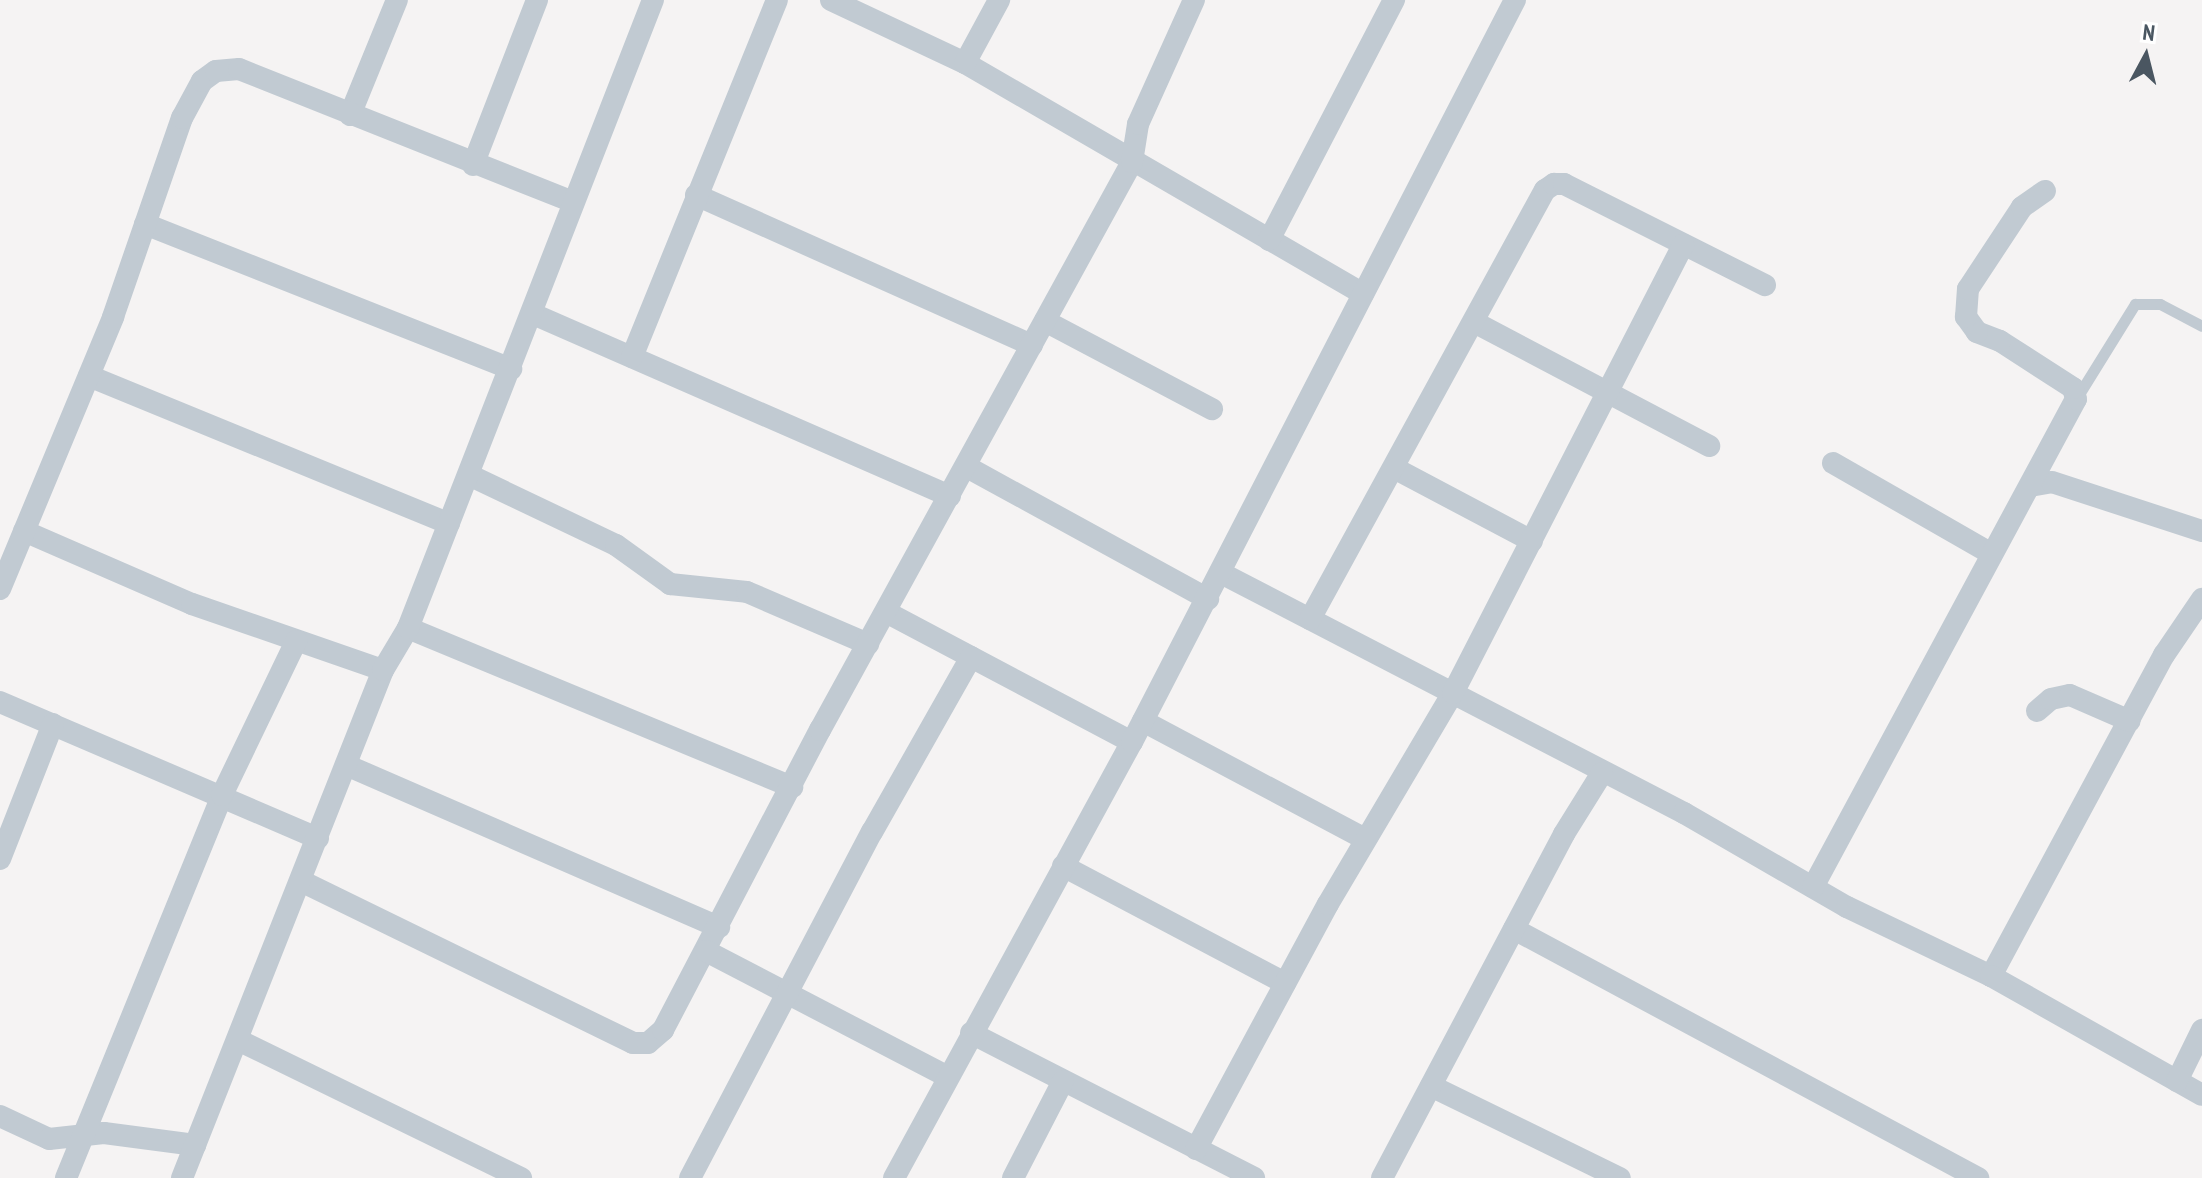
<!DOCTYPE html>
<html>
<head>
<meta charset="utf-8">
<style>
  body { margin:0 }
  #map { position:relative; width:2202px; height:1178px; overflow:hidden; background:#f5f3f3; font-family:"PT Sans Narrow",sans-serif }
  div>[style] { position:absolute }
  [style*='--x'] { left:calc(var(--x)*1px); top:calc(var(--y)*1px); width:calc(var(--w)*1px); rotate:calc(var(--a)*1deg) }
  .service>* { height:11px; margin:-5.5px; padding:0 5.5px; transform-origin:5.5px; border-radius:5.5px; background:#c1cad2 }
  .minor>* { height:22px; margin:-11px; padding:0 11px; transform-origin:11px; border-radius:11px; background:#c1cad2 }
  span { translate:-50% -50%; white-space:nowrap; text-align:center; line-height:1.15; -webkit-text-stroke:6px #fff; paint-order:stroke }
  .north { position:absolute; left:2106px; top:16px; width:80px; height:80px; -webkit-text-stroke:6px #fff; paint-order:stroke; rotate:7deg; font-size:22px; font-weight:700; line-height:32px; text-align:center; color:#4a5661 }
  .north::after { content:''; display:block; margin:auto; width:28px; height:36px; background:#4a5661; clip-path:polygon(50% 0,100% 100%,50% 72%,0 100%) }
</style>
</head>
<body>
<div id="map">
  <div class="service">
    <i style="--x:2076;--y:399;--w:112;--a:-58.2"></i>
    <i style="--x:2135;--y:304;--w:25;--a:0"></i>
    <i style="--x:2160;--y:304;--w:47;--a:27.6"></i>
  </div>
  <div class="minor">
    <i style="--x:831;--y:0;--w:148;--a:25.2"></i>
    <i style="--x:965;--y:63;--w:460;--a:30.1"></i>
    <i style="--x:965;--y:63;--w:72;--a:-61.6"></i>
    <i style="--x:350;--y:115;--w:124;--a:-67.8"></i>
    <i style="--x:473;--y:165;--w:177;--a:-68.8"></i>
    <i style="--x:696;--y:195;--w:368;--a:24.1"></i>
    <i style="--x:145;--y:224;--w:394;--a:21.6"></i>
    <i style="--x:1269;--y:240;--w:271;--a:-62.5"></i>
    <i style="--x:533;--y:314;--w:455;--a:23.6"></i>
    <i style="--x:1045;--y:321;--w:189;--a:27.8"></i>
    <i style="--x:1474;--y:322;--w:266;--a:27.8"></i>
    <i style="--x:632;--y:357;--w:385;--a:-67.9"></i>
    <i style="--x:89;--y:376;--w:389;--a:22.3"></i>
    <i style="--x:1833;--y:463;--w:183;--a:29.8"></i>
    <i style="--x:967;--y:467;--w:275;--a:28.7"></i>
    <i style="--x:1394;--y:468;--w:156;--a:27.9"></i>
    <i style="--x:469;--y:475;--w:163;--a:25.5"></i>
    <i style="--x:616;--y:545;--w:67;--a:35.8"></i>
    <i style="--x:670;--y:584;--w:77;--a:5.9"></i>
    <i style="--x:747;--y:592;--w:132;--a:23.3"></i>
    <i style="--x:2030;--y:486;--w:22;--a:-10"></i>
    <i style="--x:2052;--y:482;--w:158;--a:18.1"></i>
    <i style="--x:24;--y:531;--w:183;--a:23.5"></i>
    <i style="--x:192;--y:604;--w:202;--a:19.1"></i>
    <i style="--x:1221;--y:573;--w:522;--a:27.4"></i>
    <i style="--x:1684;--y:813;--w:188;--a:30"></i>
    <i style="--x:1847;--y:907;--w:160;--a:25.6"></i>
    <i style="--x:1991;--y:976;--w:365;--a:-61.7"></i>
    <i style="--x:2164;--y:655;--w:68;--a:-55.8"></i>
    <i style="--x:0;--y:589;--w:295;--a:-67.4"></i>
    <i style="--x:113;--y:317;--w:211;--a:-70.9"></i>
    <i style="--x:182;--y:118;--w:42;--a:-61.6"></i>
    <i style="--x:202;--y:81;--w:17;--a:-36"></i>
    <i style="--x:216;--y:71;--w:23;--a:-5"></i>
    <i style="--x:239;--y:69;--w:360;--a:21.7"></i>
    <i style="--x:886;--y:612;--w:278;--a:27.9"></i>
    <i style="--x:1310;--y:619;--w:489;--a:-61.3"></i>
    <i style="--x:1545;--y:190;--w:11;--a:-34"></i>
    <i style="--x:1554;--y:184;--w:10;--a:0"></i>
    <i style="--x:1564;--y:184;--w:225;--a:26.7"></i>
    <i style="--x:408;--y:628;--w:416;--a:22.5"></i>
    <i style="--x:0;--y:702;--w:346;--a:23.2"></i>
    <i style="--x:2037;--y:711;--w:18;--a:-41"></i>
    <i style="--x:2051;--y:699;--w:19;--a:-12"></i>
    <i style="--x:2070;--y:695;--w:65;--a:23.4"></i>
    <i style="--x:1143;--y:721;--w:251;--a:28"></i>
    <i style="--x:346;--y:765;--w:407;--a:23.5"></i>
    <i style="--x:0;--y:859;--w:145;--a:-68.6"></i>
    <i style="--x:1063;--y:866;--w:251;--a:27.8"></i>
    <i style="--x:301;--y:881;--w:369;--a:26"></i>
    <i style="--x:633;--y:1043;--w:15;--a:0"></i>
    <i style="--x:648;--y:1043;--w:20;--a:-41"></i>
    <i style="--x:663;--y:1030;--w:339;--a:-62.4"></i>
    <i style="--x:820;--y:730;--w:648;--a:-61.22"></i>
    <i style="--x:1132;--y:162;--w:38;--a:-81"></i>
    <i style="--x:1138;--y:124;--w:136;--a:-65.7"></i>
    <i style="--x:1813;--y:887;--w:554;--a:-61.68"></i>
    <i style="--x:2076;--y:399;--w:11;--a:-105"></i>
    <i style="--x:2073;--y:388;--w:87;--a:-147.2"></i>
    <i style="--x:2000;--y:341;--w:25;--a:-159"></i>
    <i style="--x:1977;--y:332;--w:19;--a:-126"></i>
    <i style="--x:1966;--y:317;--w:28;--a:-86"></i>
    <i style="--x:1968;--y:289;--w:98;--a:-56.6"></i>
    <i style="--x:2022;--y:207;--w:28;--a:-35"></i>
    <i style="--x:1514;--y:929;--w:527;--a:28.22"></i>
    <i style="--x:706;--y:951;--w:273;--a:27.5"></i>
    <i style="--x:1991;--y:976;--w:242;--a:29.4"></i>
    <i style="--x:971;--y:1033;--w:318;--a:27.1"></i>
    <i style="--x:238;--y:1040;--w:315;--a:26"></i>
    <i style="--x:2177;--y:1081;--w:57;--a:-63.9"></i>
    <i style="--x:1431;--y:1086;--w:210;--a:26"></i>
    <i style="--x:0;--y:1116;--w:54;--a:25.1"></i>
    <i style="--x:49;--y:1139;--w:55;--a:-6.2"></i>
    <i style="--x:104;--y:1133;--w:92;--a:7.5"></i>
    <i style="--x:1196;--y:1149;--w:278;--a:-61.7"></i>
    <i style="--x:1328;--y:904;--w:245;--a:-59.4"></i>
    <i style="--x:1453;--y:693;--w:504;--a:-62.82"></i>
    <i style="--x:66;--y:1178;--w:414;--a:-67.8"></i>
    <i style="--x:222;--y:795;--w:171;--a:-64.3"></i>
    <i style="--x:182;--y:1178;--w:546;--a:-68.41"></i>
    <i style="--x:383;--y:670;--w:49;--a:-59.2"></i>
    <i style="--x:408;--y:628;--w:674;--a:-68.69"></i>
    <i style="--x:690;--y:1178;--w:391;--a:-62.3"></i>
    <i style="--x:872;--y:832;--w:201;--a:-60.5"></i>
    <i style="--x:894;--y:1178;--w:497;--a:-61.4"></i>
    <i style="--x:1132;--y:742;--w:835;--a:-62.7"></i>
    <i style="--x:1013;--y:1178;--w:109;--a:-62.7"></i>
    <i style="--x:1382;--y:1178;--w:389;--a:-62.1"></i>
    <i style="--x:1564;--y:834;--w:72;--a:-58.1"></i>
  </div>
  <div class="north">N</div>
</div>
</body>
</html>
